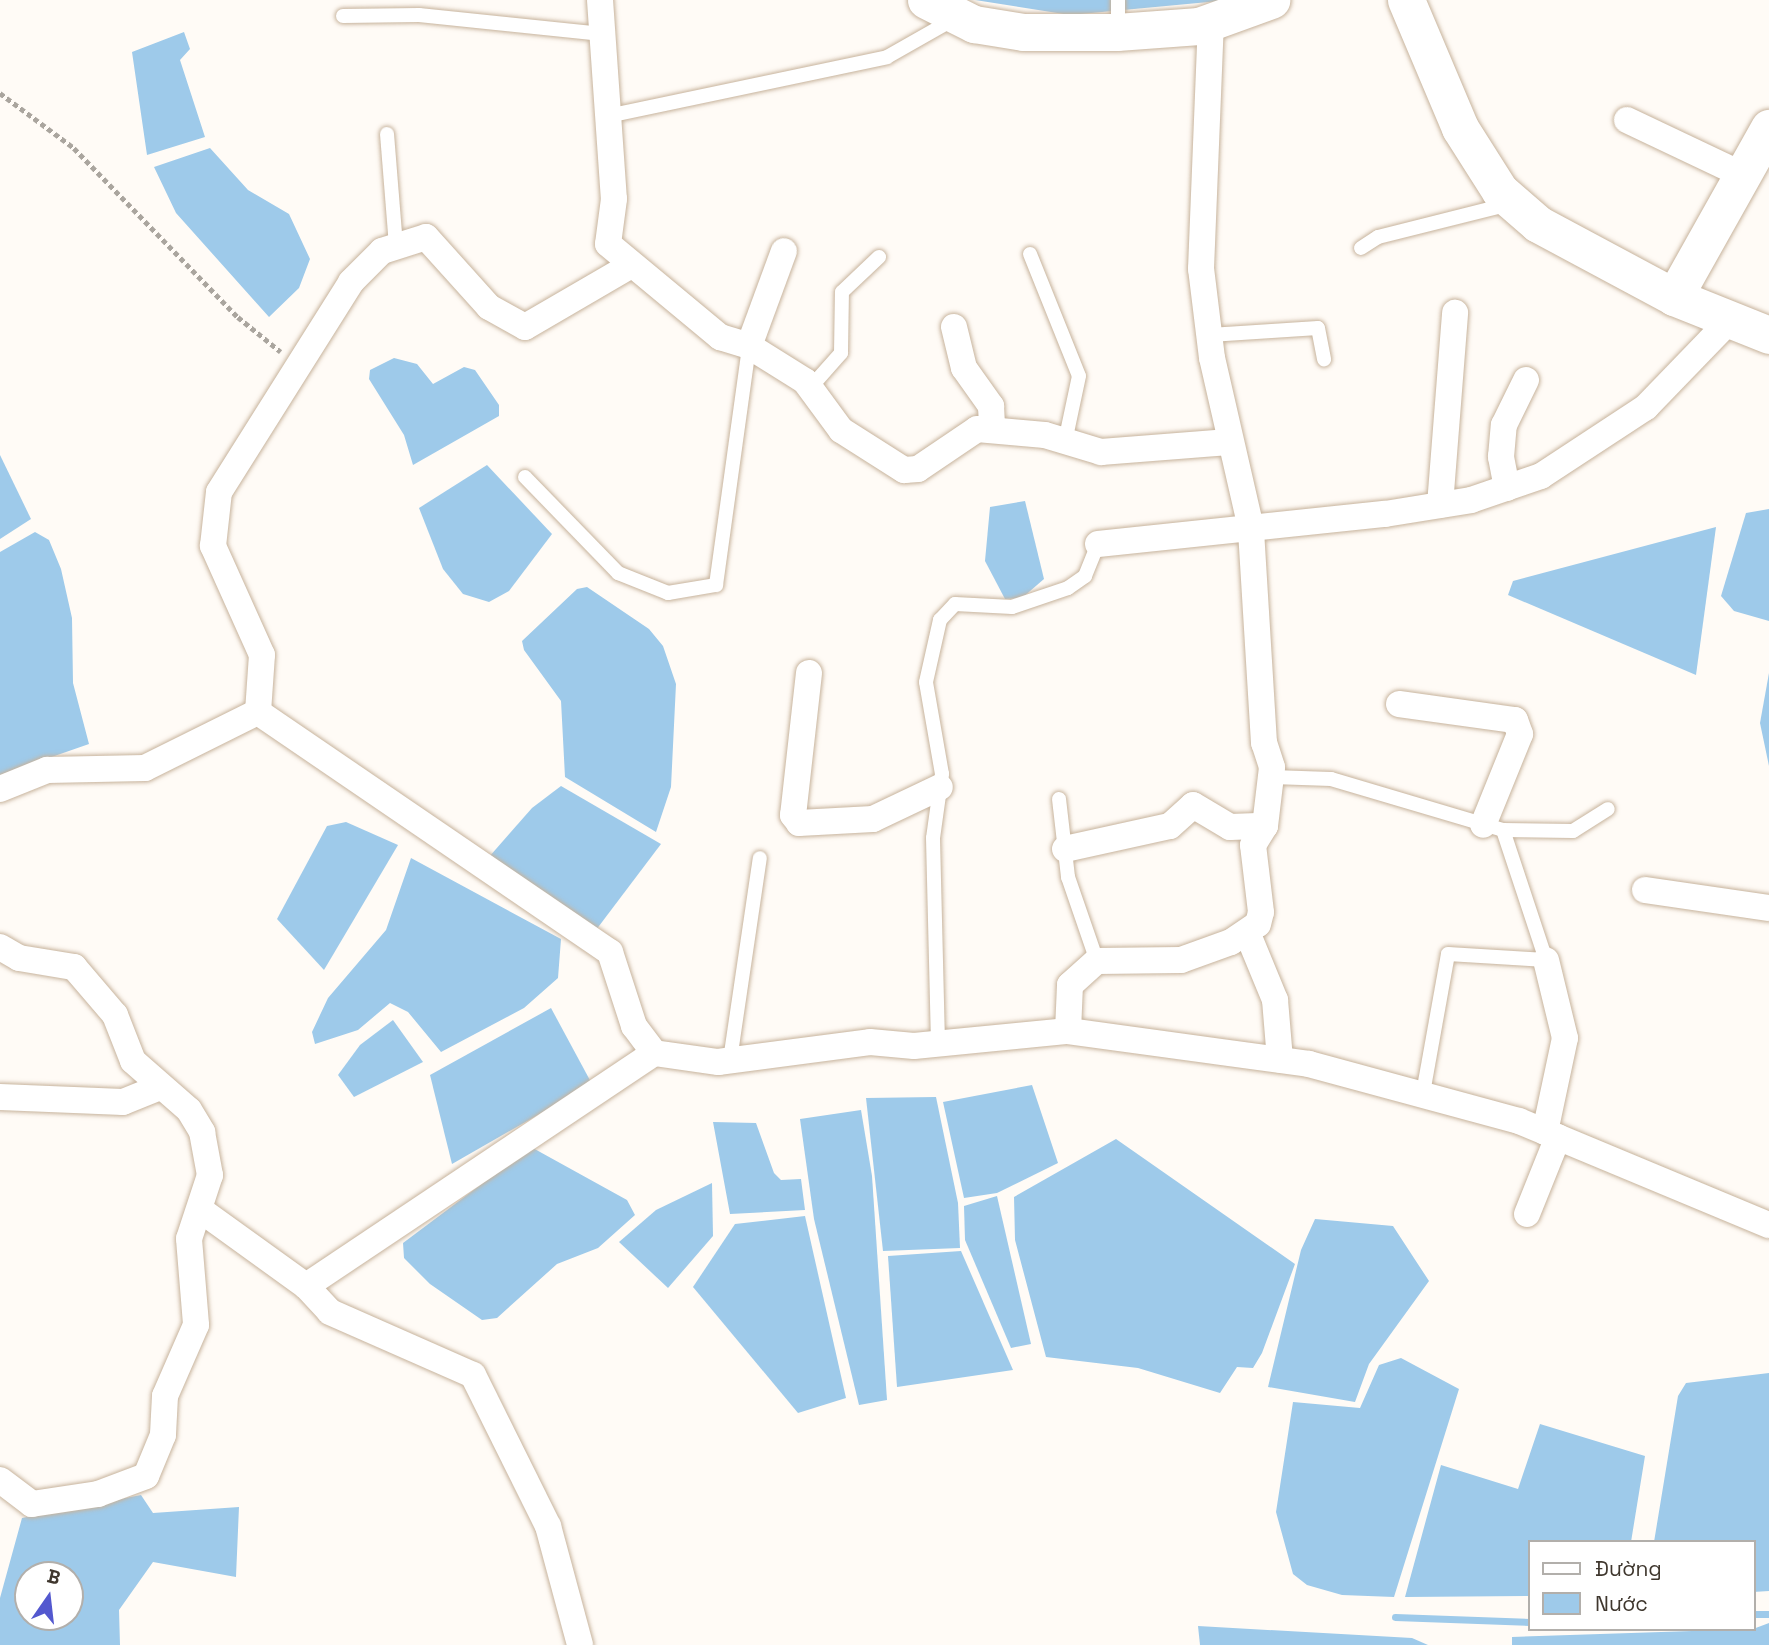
<!DOCTYPE html>
<html>
<head>
<meta charset="utf-8">
<style>
  body { margin:0 }
  #map { position:relative; width:1769px; height:1645px; overflow:hidden; background:#fffbf6; font-family:"Space Grotesk",sans-serif }
  div>[style] { position:absolute }
  [style*='--x'] { left:calc(var(--x)*1px); top:calc(var(--y)*1px); width:calc(var(--w)*1px); rotate:calc(var(--a)*1deg) }
  .water>* { inset:0; background:#9ecaea }
  .stream>* { height:7px; margin:-3.5px; padding:0 3.5px; transform-origin:3.5px; border-radius:3.5px; background:#9ecaea }
  .path>* { height:4.5px; margin-top:-2.25px; transform-origin:0; background:repeating-linear-gradient(90deg,#aaa59e 0 5px,transparent 0 8.5px) }
  .roads { filter:drop-shadow(0 0 2px #c7b39c) drop-shadow(0 0 2px #c7b39c) }
  .lane>* { height:14px; margin:-7px; padding:0 7px; transform-origin:7px; border-radius:7px; background:#fff }
  .street>* { height:26px; margin:-13px; padding:0 13px; transform-origin:13px; border-radius:13px; background:#fff }
  .secondary>* { height:37px; margin:-18.5px; padding:0 18.5px; transform-origin:18.5px; border-radius:18.5px; background:#fff }
  span { translate:-50% -50%; white-space:nowrap; text-align:center; line-height:1.15; -webkit-text-stroke:5px #fff; paint-order:stroke }
  .legend { position:absolute; left:1528px; top:1540px; width:228px; height:91px; box-sizing:border-box; background:#fff; border:2px solid #b2afab; margin:0; padding:9px 12px; list-style:none; font-size:21px; color:#3f372e }
  .legend li { display:flex; align-items:center; gap:14px; height:35px }
  .legend b { width:35px; border:2px solid #b2afab }
  .north { position:absolute; left:14px; top:1561px; width:70px; height:70px; box-sizing:border-box; background:#fff; border:2px solid #b2afab; border-radius:50%; rotate:14deg; font-size:19px; font-weight:700; line-height:28px; text-align:center; color:#3f372e }
  .north::after { content:''; display:block; margin:auto; width:24px; height:32px; background:#5358cf; clip-path:polygon(50% 0,100% 100%,50% 72%,0 100%) }
</style>
</head>
<body>
<div id="map">
  <div class="water">
    <i style="clip-path:polygon(975px 0,1230px 0,1070px 15px)"></i>
    <i style="clip-path:polygon(184px 32px,190px 49px,180px 60px,205px 137px,147px 155px,132px 52px)"></i>
    <i style="clip-path:polygon(210px 148px,248px 190px,289px 214px,310px 259px,299px 288px,269px 317px,176px 213px,154px 167px)"></i>
    <i style="clip-path:polygon(394px 358px,417px 364px,433px 384px,464px 367px,475px 370px,499px 405px,499px 416px,413px 465px,404px 435px,369px 379px,370px 370px)"></i>
    <i style="clip-path:polygon(0 455px,31px 519px,0 539px)"></i>
    <i style="clip-path:polygon(487px 465px,552px 534px,509px 591px,489px 602px,463px 594px,443px 569px,419px 508px)"></i>
    <i style="clip-path:polygon(1025px 501px,1044px 579px,1022px 598px,1005px 599px,985px 561px,990px 507px)"></i>
    <i style="clip-path:polygon(1769px 509px,1769px 621px,1734px 611px,1721px 596px,1746px 513px)"></i>
    <i style="clip-path:polygon(1716px 527px,1696px 675px,1508px 595px,1513px 581px)"></i>
    <i style="clip-path:polygon(35px 532px,49px 540px,61px 569px,72px 618px,73px 683px,89px 744px,0 775px,0 552px)"></i>
    <i style="clip-path:polygon(587px 587px,649px 629px,663px 646px,676px 684px,671px 787px,656px 832px,565px 777px,561px 701px,524px 650px,522px 641px,577px 589px)"></i>
    <i style="clip-path:polygon(1769px 673px,1769px 766px,1760px 723px)"></i>
    <i style="clip-path:polygon(561px 786px,661px 844px,596px 930px,489px 857px,532px 808px)"></i>
    <i style="clip-path:polygon(346px 822px,398px 845px,324px 970px,277px 919px,327px 826px)"></i>
    <i style="clip-path:polygon(411px 858px,561px 939px,558px 978px,524px 1008px,441px 1052px,408px 1012px,390px 1003px,358px 1030px,315px 1044px,312px 1032px,328px 998px,386px 930px)"></i>
    <i style="clip-path:polygon(551px 1008px,592px 1084px,452px 1164px,430px 1075px)"></i>
    <i style="clip-path:polygon(393px 1020px,423px 1062px,354px 1097px,338px 1075px,360px 1045px)"></i>
    <i style="clip-path:polygon(1032px 1085px,1058px 1163px,997px 1193px,964px 1198px,943px 1102px)"></i>
    <i style="clip-path:polygon(936px 1097px,958px 1203px,960px 1248px,883px 1251px,866px 1098px)"></i>
    <i style="clip-path:polygon(861px 1110px,872px 1176px,887px 1400px,859px 1405px,814px 1219px,800px 1119px)"></i>
    <i style="clip-path:polygon(713px 1122px,756px 1123px,774px 1173px,781px 1180px,801px 1179px,805px 1210px,730px 1214px)"></i>
    <i style="clip-path:polygon(1116px 1139px,1295px 1264px,1262px 1353px,1253px 1368px,1237px 1367px,1220px 1393px,1138px 1368px,1046px 1357px,1015px 1240px,1014px 1197px)"></i>
    <i style="clip-path:polygon(531px 1147px,627px 1200px,635px 1215px,598px 1248px,557px 1264px,497px 1318px,482px 1320px,430px 1284px,404px 1258px,403px 1243px)"></i>
    <i style="clip-path:polygon(712px 1183px,713px 1236px,668px 1288px,619px 1242px,656px 1210px)"></i>
    <i style="clip-path:polygon(997px 1196px,1031px 1344px,1011px 1348px,965px 1240px,964px 1206px)"></i>
    <i style="clip-path:polygon(805px 1216px,846px 1398px,798px 1413px,693px 1287px,735px 1224px)"></i>
    <i style="clip-path:polygon(1315px 1219px,1393px 1226px,1429px 1281px,1369px 1364px,1355px 1402px,1268px 1387px,1301px 1250px)"></i>
    <i style="clip-path:polygon(961px 1251px,1013px 1370px,897px 1387px,888px 1256px)"></i>
    <i style="clip-path:polygon(1401px 1358px,1459px 1389px,1394px 1597px,1342px 1595px,1307px 1585px,1293px 1574px,1276px 1512px,1293px 1402px,1360px 1408px,1379px 1365px)"></i>
    <i style="clip-path:polygon(1769px 1373px,1769px 1591px,1753px 1592px,1753px 1542px,1654px 1542px,1678px 1396px,1686px 1383px)"></i>
    <i style="clip-path:polygon(1540px 1424px,1645px 1456px,1631px 1542px,1529px 1542px,1529px 1596px,1405px 1597px,1441px 1465px,1518px 1489px)"></i>
    <i style="clip-path:polygon(evenodd,141px 1495px,153px 1513px,239px 1507px,236px 1577px,153px 1562px,119px 1610px,120px 1645px,0 1645px,0 1598px,22px 1518px,141px 1495px,28px 1575px,70px 1575px,70px 1617px,28px 1617px,28px 1575px)"></i>
    <i style="clip-path:polygon(1769px 1623px,1769px 1645px,1512px 1645px,1512px 1637px,1753px 1629px)"></i>
    <i style="clip-path:polygon(1198px 1626px,1412px 1638px,1428px 1645px,1200px 1645px)"></i>
  </div>
  <div class="stream">
    <i style="--x:1753;--y:1614;--w:16;--a:0"></i>
    <i style="--x:1395;--y:1617;--w:134;--a:2.1"></i>
  </div>
  <div class="path">
    <i style="--x:0;--y:93;--w:92;--a:36.6"></i>
    <i style="--x:74;--y:148;--w:235;--a:45.9"></i>
    <i style="--x:238;--y:317;--w:55;--a:39.1"></i>
  </div>
  <div class="roads">
    <div class="lane">
      <i style="--x:343;--y:16;--w:76;--a:-0.8"></i>
      <i style="--x:419;--y:15;--w:184;--a:5.9"></i>
      <i style="--x:1118;--y:30;--w:30;--a:-90"></i>
      <i style="--x:608;--y:116;--w:285;--a:-11.9"></i>
      <i style="--x:887;--y:57;--w:77;--a:-29.6"></i>
      <i style="--x:387;--y:134;--w:111;--a:85.4"></i>
      <i style="--x:1361;--y:248;--w:20;--a:-33"></i>
      <i style="--x:1378;--y:237;--w:135;--a:-14.1"></i>
      <i style="--x:1030;--y:254;--w:131;--a:68.1"></i>
      <i style="--x:1079;--y:376;--w:67;--a:102"></i>
      <i style="--x:1210;--y:335;--w:108;--a:-3.7"></i>
      <i style="--x:1318;--y:328;--w:32;--a:79"></i>
      <i style="--x:810;--y:388;--w:47;--a:-48.5"></i>
      <i style="--x:841;--y:353;--w:61;--a:-89.1"></i>
      <i style="--x:842;--y:292;--w:51;--a:-43.4"></i>
      <i style="--x:525;--y:477;--w:134;--a:45.9"></i>
      <i style="--x:618;--y:573;--w:54;--a:21.8"></i>
      <i style="--x:668;--y:593;--w:49;--a:-9.5"></i>
      <i style="--x:716;--y:585;--w:241;--a:-82.1"></i>
      <i style="--x:1272;--y:777;--w:59;--a:1.9"></i>
      <i style="--x:1331;--y:779;--w:179;--a:16.5"></i>
      <i style="--x:1503;--y:830;--w:70;--a:0.8"></i>
      <i style="--x:1573;--y:831;--w:41;--a:-32.2"></i>
      <i style="--x:1059;--y:799;--w:79;--a:83.4"></i>
      <i style="--x:1068;--y:877;--w:89;--a:71"></i>
      <i style="--x:938;--y:1043;--w:205;--a:-91.4"></i>
      <i style="--x:933;--y:838;--w:65;--a:-82"></i>
      <i style="--x:942;--y:774;--w:93;--a:-99.9"></i>
      <i style="--x:926;--y:682;--w:64;--a:-77.3"></i>
      <i style="--x:940;--y:620;--w:22;--a:-47"></i>
      <i style="--x:955;--y:604;--w:57;--a:3"></i>
      <i style="--x:1012;--y:607;--w:59;--a:-18.7"></i>
      <i style="--x:1068;--y:588;--w:21;--a:-35"></i>
      <i style="--x:1085;--y:576;--w:35;--a:-68"></i>
      <i style="--x:730;--y:1060;--w:204;--a:-81.6"></i>
      <i style="--x:1423;--y:1093;--w:141;--a:-79.8"></i>
      <i style="--x:1448;--y:954;--w:98;--a:3.5"></i>
      <i style="--x:1546;--y:960;--w:137;--a:-108.3"></i>
    </div>
    <div class="street">
      <i style="--x:600;--y:0;--w:199;--a:86"></i>
      <i style="--x:614;--y:199;--w:45;--a:97.6"></i>
      <i style="--x:608;--y:244;--w:146;--a:39.7"></i>
      <i style="--x:720;--y:337;--w:30;--a:17"></i>
      <i style="--x:749;--y:346;--w:66;--a:32"></i>
      <i style="--x:805;--y:381;--w:61;--a:53.7"></i>
      <i style="--x:841;--y:430;--w:75;--a:32.4"></i>
      <i style="--x:904;--y:470;--w:14;--a:-4"></i>
      <i style="--x:918;--y:469;--w:71;--a:-34.1"></i>
      <i style="--x:977;--y:429;--w:68;--a:5"></i>
      <i style="--x:1045;--y:435;--w:59;--a:16.9"></i>
      <i style="--x:1101;--y:452;--w:128;--a:-4.5"></i>
      <i style="--x:1627;--y:120;--w:128;--a:25.4"></i>
      <i style="--x:954;--y:327;--w:42;--a:76.3"></i>
      <i style="--x:964;--y:368;--w:47;--a:54.6"></i>
      <i style="--x:991;--y:406;--w:22;--a:87"></i>
      <i style="--x:749;--y:346;--w:101;--a:-69.8"></i>
      <i style="--x:1507;--y:488;--w:32;--a:-101"></i>
      <i style="--x:1501;--y:457;--w:32;--a:-85"></i>
      <i style="--x:1504;--y:425;--w:50;--a:-63.9"></i>
      <i style="--x:1440;--y:505;--w:193;--a:-85.5"></i>
      <i style="--x:1098;--y:544;--w:289;--a:-6"></i>
      <i style="--x:1385;--y:514;--w:87;--a:-9.2"></i>
      <i style="--x:1471;--y:500;--w:74;--a:-18.9"></i>
      <i style="--x:1541;--y:476;--w:126;--a:-33.3"></i>
      <i style="--x:1646;--y:407;--w:121;--a:-46"></i>
      <i style="--x:809;--y:673;--w:143;--a:96.4"></i>
      <i style="--x:793;--y:815;--w:10;--a:53"></i>
      <i style="--x:799;--y:823;--w:74;--a:-3.1"></i>
      <i style="--x:873;--y:819;--w:74;--a:-25.5"></i>
      <i style="--x:1399;--y:704;--w:117;--a:7.9"></i>
      <i style="--x:1515;--y:720;--w:15;--a:70"></i>
      <i style="--x:1520;--y:734;--w:98;--a:112.1"></i>
      <i style="--x:258;--y:712;--w:426;--a:34.3"></i>
      <i style="--x:610;--y:952;--w:78;--a:72"></i>
      <i style="--x:634;--y:1026;--w:34;--a:53"></i>
      <i style="--x:654;--y:1053;--w:65;--a:8"></i>
      <i style="--x:718;--y:1062;--w:153;--a:-7.5"></i>
      <i style="--x:870;--y:1042;--w:44;--a:5.2"></i>
      <i style="--x:914;--y:1046;--w:155;--a:-5.6"></i>
      <i style="--x:1068;--y:1031;--w:243;--a:7.8"></i>
      <i style="--x:1309;--y:1064;--w:218;--a:15.2"></i>
      <i style="--x:1519;--y:1121;--w:271;--a:22.6"></i>
      <i style="--x:0;--y:789;--w:51;--a:-22"></i>
      <i style="--x:47;--y:770;--w:98;--a:-1.2"></i>
      <i style="--x:145;--y:768;--w:126;--a:-26.4"></i>
      <i style="--x:258;--y:712;--w:57;--a:-86"></i>
      <i style="--x:262;--y:655;--w:120;--a:-114.2"></i>
      <i style="--x:213;--y:546;--w:54;--a:-83.7"></i>
      <i style="--x:219;--y:492;--w:248;--a:-57.8"></i>
      <i style="--x:351;--y:282;--w:44;--a:-45"></i>
      <i style="--x:382;--y:251;--w:46;--a:-17.7"></i>
      <i style="--x:426;--y:237;--w:94;--a:48"></i>
      <i style="--x:489;--y:307;--w:41;--a:29.1"></i>
      <i style="--x:525;--y:327;--w:121;--a:-30.2"></i>
      <i style="--x:1065;--y:849;--w:107;--a:-12.4"></i>
      <i style="--x:1170;--y:826;--w:31;--a:-42"></i>
      <i style="--x:1193;--y:805;--w:43;--a:30.7"></i>
      <i style="--x:1230;--y:827;--w:35;--a:-2"></i>
      <i style="--x:1645;--y:890;--w:125;--a:8.3"></i>
      <i style="--x:1247;--y:932;--w:74;--a:67.6"></i>
      <i style="--x:1275;--y:1000;--w:60;--a:85.2"></i>
      <i style="--x:0;--y:947;--w:22;--a:30"></i>
      <i style="--x:19;--y:958;--w:56;--a:9.3"></i>
      <i style="--x:74;--y:967;--w:63;--a:49.5"></i>
      <i style="--x:115;--y:1015;--w:49;--a:68.6"></i>
      <i style="--x:133;--y:1061;--w:74;--a:41.2"></i>
      <i style="--x:189;--y:1110;--w:26;--a:59"></i>
      <i style="--x:202;--y:1132;--w:44;--a:79.5"></i>
      <i style="--x:210;--y:1175;--w:67;--a:108.2"></i>
      <i style="--x:189;--y:1239;--w:86;--a:85.3"></i>
      <i style="--x:196;--y:1325;--w:77;--a:113.6"></i>
      <i style="--x:165;--y:1396;--w:39;--a:93"></i>
      <i style="--x:163;--y:1435;--w:44;--a:112.5"></i>
      <i style="--x:146;--y:1476;--w:51;--a:159.4"></i>
      <i style="--x:98;--y:1494;--w:67;--a:171.4"></i>
      <i style="--x:32;--y:1504;--w:40;--a:-143"></i>
      <i style="--x:1068;--y:1031;--w:46;--a:-87.5"></i>
      <i style="--x:1070;--y:985;--w:36;--a:-42"></i>
      <i style="--x:1097;--y:961;--w:84;--a:-0.7"></i>
      <i style="--x:1181;--y:960;--w:53;--a:-19.8"></i>
      <i style="--x:1231;--y:942;--w:32;--a:-34"></i>
      <i style="--x:1258;--y:924;--w:12;--a:-76"></i>
      <i style="--x:1261;--y:912;--w:67;--a:-96.8"></i>
      <i style="--x:1253;--y:845;--w:22;--a:-58"></i>
      <i style="--x:1265;--y:826;--w:59;--a:-83.2"></i>
      <i style="--x:1272;--y:767;--w:25;--a:-108"></i>
      <i style="--x:1264;--y:743;--w:215;--a:-93.5"></i>
      <i style="--x:1251;--y:528;--w:174;--a:-102.9"></i>
      <i style="--x:1212;--y:358;--w:90;--a:-97"></i>
      <i style="--x:1201;--y:269;--w:247;--a:-87.7"></i>
      <i style="--x:0;--y:1097;--w:123;--a:2.3"></i>
      <i style="--x:123;--y:1102;--w:38;--a:-22"></i>
      <i style="--x:1545;--y:1132;--w:96;--a:-78"></i>
      <i style="--x:1565;--y:1038;--w:80;--a:-103.7"></i>
      <i style="--x:202;--y:1211;--w:128;--a:35.8"></i>
      <i style="--x:306;--y:1286;--w:35;--a:47"></i>
      <i style="--x:330;--y:1312;--w:156;--a:23.8"></i>
      <i style="--x:473;--y:1375;--w:169;--a:63.6"></i>
      <i style="--x:548;--y:1526;--w:123;--a:74.9"></i>
      <i style="--x:1527;--y:1214;--w:83;--a:-68.1"></i>
      <i style="--x:306;--y:1286;--w:419;--a:-33.8"></i>
    </div>
    <div class="secondary">
      <i style="--x:926;--y:0;--w:54;--a:26.6"></i>
      <i style="--x:974;--y:24;--w:50;--a:9.3"></i>
      <i style="--x:1023;--y:32;--w:94;--a:0"></i>
      <i style="--x:1117;--y:32;--w:82;--a:-4.2"></i>
      <i style="--x:1199;--y:26;--w:77;--a:-19.9"></i>
      <i style="--x:1406;--y:0;--w:139;--a:67.1"></i>
      <i style="--x:1460;--y:128;--w:75;--a:57.6"></i>
      <i style="--x:1500;--y:191;--w:50;--a:41"></i>
      <i style="--x:1538;--y:224;--w:154;--a:28.2"></i>
      <i style="--x:1674;--y:297;--w:102;--a:21.8"></i>
      <i style="--x:1674;--y:297;--w:194;--a:-60.7"></i>
    </div>
  </div>
  <ul class="legend">
  <li><b style="height:9px;background:#fff"></b>Đường</li>
  <li><b style="height:19px;background:#9ecaea"></b>Nước</li>
  </ul>
  <div class="north">B</div>
</div>
</body>
</html>
